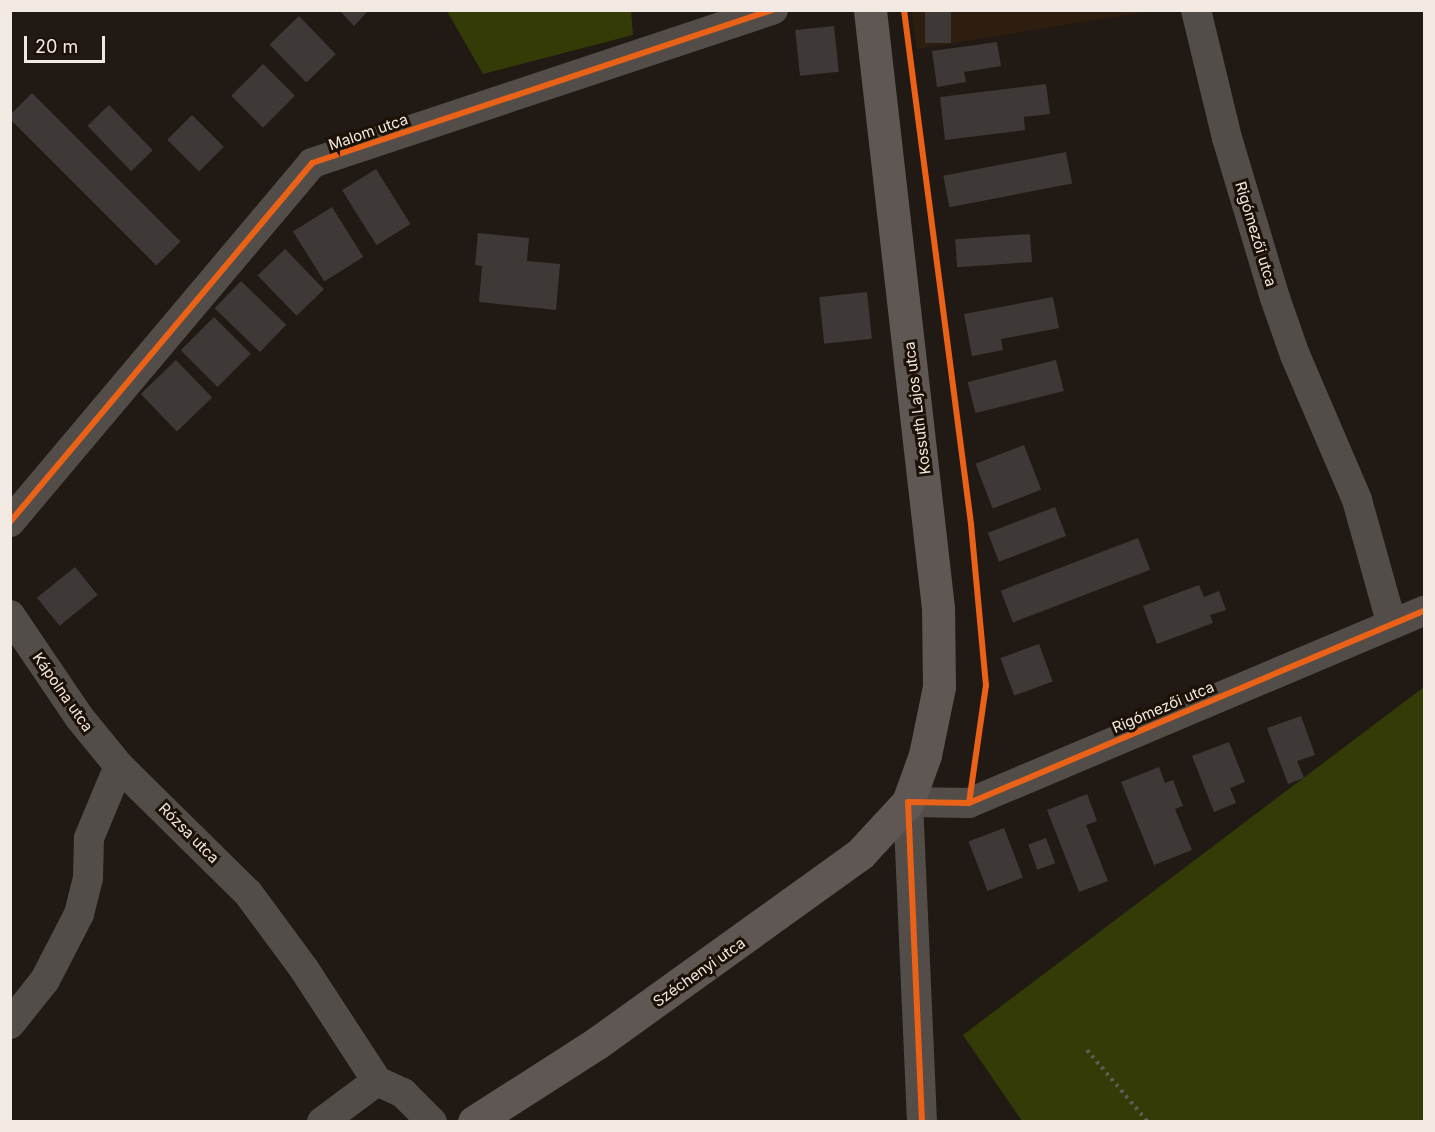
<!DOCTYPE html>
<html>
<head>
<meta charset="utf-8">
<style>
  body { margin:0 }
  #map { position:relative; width:1435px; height:1132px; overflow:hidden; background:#211a14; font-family:Inter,sans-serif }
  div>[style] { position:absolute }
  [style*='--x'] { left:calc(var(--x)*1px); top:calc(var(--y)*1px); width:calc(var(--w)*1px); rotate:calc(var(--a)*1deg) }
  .built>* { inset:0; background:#2e1e10 }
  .green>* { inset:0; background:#343b07 }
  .building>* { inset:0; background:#3e3836; transform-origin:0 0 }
  .path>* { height:4px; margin-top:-2px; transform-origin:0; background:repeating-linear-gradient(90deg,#5f5b56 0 3px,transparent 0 7.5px) }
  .minor>* { height:30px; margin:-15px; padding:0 15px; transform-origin:15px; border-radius:15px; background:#524d48 }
  .secondary>* { height:33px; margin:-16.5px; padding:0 16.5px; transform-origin:16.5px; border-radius:16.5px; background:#5f5753 }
  .cycleway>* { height:6px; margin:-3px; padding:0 3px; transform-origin:3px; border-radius:3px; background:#ea6118 }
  span { translate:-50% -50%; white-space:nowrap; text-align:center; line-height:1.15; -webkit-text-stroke:6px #1c1106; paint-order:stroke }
  .street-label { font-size:15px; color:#f2eae2 }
  .frame { position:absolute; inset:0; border:12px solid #f2eae2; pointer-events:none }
  .scale { position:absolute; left:24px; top:36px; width:81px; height:27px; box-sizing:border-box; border:3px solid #f2eae2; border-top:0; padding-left:8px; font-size:18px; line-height:21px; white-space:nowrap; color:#f2eae2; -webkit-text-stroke:4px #1c1106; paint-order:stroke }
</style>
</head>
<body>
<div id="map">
  <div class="built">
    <i style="clip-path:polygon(1158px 10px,917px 49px,912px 11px)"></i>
  </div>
  <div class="green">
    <i style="clip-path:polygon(447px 11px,631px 11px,633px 35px,483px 74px)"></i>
    <i style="clip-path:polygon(1424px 687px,1424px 1121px,1022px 1121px,963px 1035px)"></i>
  </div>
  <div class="building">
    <i style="clip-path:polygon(339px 10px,369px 10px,354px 26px)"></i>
    <i style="left:925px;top:10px;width:26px;height:33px"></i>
    <i style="left:299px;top:16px;width:53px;height:41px;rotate:46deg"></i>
    <i style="left:834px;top:26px;width:46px;height:39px;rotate:84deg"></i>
    <i style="clip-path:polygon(997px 42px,1001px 66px,964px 72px,966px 82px,937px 87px,932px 51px)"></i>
    <i style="left:263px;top:64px;width:45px;height:45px;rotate:45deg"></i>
    <i style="clip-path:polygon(1046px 84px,1050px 114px,1024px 117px,1025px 130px,945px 140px,940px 97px)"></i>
    <i style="left:32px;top:93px;width:210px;height:34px;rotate:45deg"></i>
    <i style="left:109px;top:105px;width:63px;height:30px;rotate:46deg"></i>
    <i style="left:192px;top:115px;width:45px;height:35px;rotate:45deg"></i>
    <i style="left:1066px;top:152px;width:32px;height:125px;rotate:79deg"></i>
    <i style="left:376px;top:169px;width:65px;height:40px;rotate:58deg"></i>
    <i style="left:332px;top:207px;width:59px;height:46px;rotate:58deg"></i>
    <i style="clip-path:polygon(478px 233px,529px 238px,527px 261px,560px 264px,556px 310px,479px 302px,482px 266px,475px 265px)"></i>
    <i style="left:1030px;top:234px;width:28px;height:75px;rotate:86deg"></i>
    <i style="left:285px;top:249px;width:56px;height:38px;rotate:46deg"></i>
    <i style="left:241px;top:281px;width:63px;height:38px;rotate:44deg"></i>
    <i style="left:867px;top:292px;width:47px;height:48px;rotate:84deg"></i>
    <i style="clip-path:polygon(1053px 297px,1059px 328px,1001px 339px,1003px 350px,972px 356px,964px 314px)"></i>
    <i style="left:214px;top:317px;width:52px;height:47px;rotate:45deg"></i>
    <i style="left:176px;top:360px;width:52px;height:49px;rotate:46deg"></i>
    <i style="left:1056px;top:360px;width:32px;height:91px;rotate:76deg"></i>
    <i style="left:1024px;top:445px;width:48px;height:52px;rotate:69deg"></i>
    <i style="left:1055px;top:507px;width:31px;height:72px;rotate:69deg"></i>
    <i style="left:1138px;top:538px;width:34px;height:147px;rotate:69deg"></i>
    <i style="left:75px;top:567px;width:36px;height:49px;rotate:51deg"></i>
    <i style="clip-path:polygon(1199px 585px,1204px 597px,1219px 591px,1226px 610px,1210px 615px,1213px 623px,1157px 644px,1143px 606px)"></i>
    <i style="left:1039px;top:644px;width:40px;height:41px;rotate:70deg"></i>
    <i style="clip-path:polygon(1301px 716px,1315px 755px,1297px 761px,1304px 778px,1288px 784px,1267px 728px)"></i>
    <i style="clip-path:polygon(1229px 742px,1245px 782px,1230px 788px,1236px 803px,1214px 812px,1192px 756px)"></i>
    <i style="clip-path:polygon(1159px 767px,1165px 783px,1173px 780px,1183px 806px,1175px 809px,1192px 850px,1154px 865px,1121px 782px)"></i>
    <i style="clip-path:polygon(1087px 794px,1097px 821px,1086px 825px,1108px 881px,1079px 892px,1047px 810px)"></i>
    <i style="left:1004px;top:828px;width:53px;height:38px;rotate:69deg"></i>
    <i style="left:1046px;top:838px;width:27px;height:19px;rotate:70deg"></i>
  </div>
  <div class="path">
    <i style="--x:1087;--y:1050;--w:94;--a:49.7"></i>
  </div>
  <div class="minor">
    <i style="--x:1196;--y:10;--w:132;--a:76.4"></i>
    <i style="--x:1227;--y:138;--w:167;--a:73.3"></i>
    <i style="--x:1275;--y:298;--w:60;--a:70.7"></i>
    <i style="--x:1295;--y:355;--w:158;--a:66.8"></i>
    <i style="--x:1357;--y:500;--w:127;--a:74.4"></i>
    <i style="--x:10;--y:522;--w:469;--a:-49.9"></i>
    <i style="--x:312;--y:163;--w:486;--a:-18.4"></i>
    <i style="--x:10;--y:615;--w:123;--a:55.9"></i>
    <i style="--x:79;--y:717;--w:63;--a:50.8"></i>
    <i style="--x:119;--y:766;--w:181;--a:44.6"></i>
    <i style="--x:248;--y:893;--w:94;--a:53.6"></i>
    <i style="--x:304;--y:969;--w:134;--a:56.9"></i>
    <i style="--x:377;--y:1081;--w:29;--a:25"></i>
    <i style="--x:403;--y:1093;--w:41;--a:45"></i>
    <i style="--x:10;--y:1024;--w:56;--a:-51.5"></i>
    <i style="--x:45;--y:980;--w:74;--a:-62.7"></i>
    <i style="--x:79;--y:914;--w:37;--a:-76"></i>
    <i style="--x:88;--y:878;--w:40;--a:-88.6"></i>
    <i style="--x:89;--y:838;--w:78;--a:-67.4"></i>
    <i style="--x:322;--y:1122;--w:69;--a:-36.7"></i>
    <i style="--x:922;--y:1122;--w:320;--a:-92.5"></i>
    <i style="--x:908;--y:802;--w:61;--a:0.9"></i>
    <i style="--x:969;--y:803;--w:494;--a:-22.9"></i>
  </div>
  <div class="secondary">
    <i style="--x:474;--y:1122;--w:146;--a:-32.7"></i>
    <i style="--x:597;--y:1043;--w:324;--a:-35.7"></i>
    <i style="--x:860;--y:854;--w:71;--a:-47.3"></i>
    <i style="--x:908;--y:802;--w:50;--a:-70.1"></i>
    <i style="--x:925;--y:755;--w:69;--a:-78.4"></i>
    <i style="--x:939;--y:687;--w:79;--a:-90.7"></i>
    <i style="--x:938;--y:608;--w:602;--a:-96.49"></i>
  </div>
  <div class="cycleway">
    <i style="--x:904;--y:10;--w:518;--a:82.57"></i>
    <i style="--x:971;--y:524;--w:162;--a:84.7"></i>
    <i style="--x:986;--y:685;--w:119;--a:98.2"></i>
    <i style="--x:10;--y:522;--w:469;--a:-49.9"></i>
    <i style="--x:312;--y:163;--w:486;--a:-18.4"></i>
    <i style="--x:922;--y:1122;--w:320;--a:-92.5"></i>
    <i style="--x:908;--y:802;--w:61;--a:0.9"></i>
    <i style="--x:969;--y:803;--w:494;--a:-22.9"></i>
  </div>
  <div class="street-label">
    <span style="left:368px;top:132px;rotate:-19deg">Malom utca</span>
    <span style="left:1256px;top:234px;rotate:73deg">Rigómezői utca</span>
    <span style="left:917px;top:408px;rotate:-97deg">Kossuth Lajos utca</span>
    <span style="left:63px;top:692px;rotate:55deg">Kápolna utca</span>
    <span style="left:1163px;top:707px;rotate:-23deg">Rigómezői utca</span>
    <span style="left:189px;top:833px;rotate:45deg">Rózsa utca</span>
    <span style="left:699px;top:972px;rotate:-35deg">Széchenyi utca</span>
  </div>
  <div class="frame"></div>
  <div class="scale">20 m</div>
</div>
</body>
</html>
